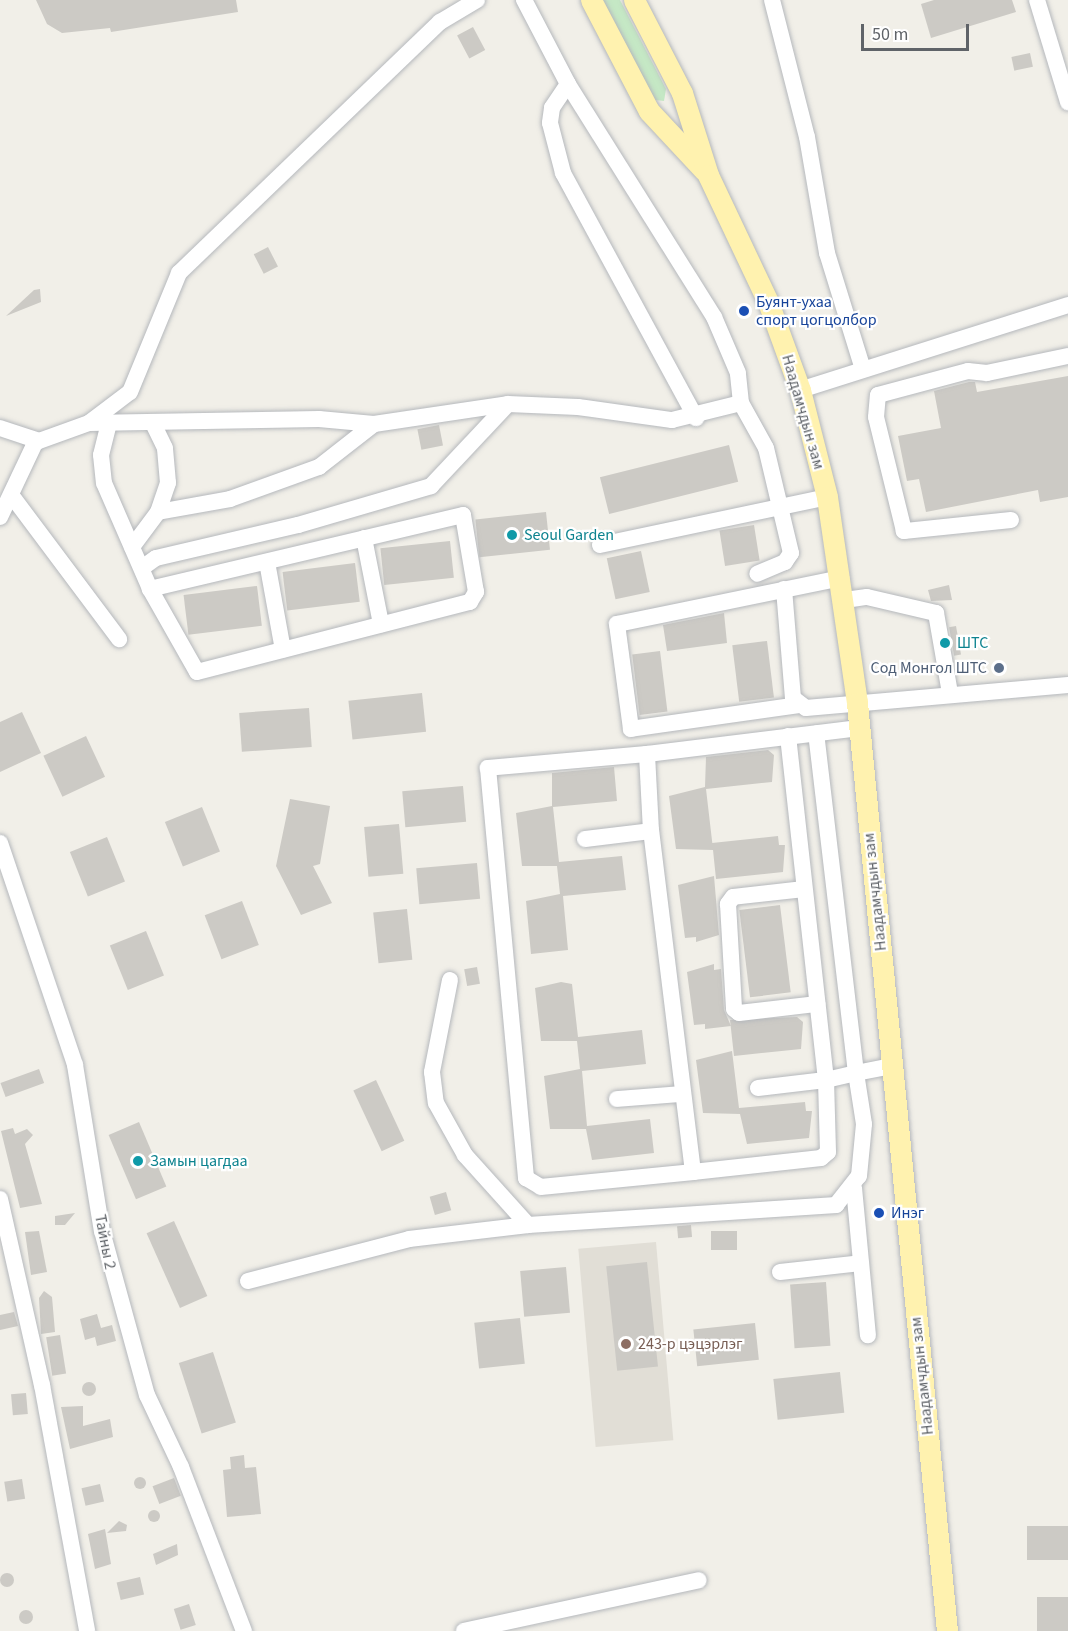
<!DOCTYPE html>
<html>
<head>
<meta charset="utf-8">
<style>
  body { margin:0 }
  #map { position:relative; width:1068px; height:1631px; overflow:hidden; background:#f1efe8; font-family:"Source Sans 3",sans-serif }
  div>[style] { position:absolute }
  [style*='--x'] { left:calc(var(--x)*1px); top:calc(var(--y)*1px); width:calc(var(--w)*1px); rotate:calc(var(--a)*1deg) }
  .education>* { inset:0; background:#e1ded6; transform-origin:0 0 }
  .green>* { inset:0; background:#c5e8c5 }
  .building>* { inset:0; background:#cccac5; transform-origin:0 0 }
  .round { border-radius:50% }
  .roads { filter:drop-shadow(0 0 2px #b5b8bc) drop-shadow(0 0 2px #b5b8bc) }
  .minor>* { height:16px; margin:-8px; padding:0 8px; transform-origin:8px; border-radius:8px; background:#fff }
  .major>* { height:21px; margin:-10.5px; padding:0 10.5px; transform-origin:10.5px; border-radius:10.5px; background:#fff2af }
  .dots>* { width:16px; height:16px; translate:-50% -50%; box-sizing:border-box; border:3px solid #fff; border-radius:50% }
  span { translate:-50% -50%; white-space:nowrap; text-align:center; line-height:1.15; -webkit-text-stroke:4.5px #fff; paint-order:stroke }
  .transit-label { font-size:16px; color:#164399 }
  .left { translate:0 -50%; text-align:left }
  .street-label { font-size:16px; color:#5f6368 }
  .culture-label { font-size:16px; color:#0d838f }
  .service-label { font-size:16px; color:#4e5e75 }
  .right { translate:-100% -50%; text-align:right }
  .education-label { font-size:16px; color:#785e54 }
  .scale { position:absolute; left:861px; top:24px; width:108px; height:27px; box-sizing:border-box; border:3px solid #5f6368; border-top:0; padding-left:8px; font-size:18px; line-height:21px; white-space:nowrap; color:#5f6368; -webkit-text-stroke:4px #fff; paint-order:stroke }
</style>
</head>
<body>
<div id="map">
  <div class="education">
    <i style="left:656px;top:1242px;width:199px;height:78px;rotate:85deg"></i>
  </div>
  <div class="green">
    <i style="clip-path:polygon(602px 0,620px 0,666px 89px,664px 101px,655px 100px)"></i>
  </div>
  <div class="building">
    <i style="clip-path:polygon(36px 0,236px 0,238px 12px,111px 32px,110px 28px,62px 33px,47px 24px)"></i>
    <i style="clip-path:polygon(934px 0,1012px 0,1016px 12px,931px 38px,921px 4px)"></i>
    <i style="left:473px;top:27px;width:26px;height:18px;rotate:62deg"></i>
    <i style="left:1030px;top:53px;width:14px;height:19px;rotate:78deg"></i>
    <i style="left:268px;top:247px;width:22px;height:16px;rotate:63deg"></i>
    <i style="clip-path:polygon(40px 289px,41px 302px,6px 316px,34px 290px)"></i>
    <i style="clip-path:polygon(1068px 376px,1068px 497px,1040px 502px,1038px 490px,926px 512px,919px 479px,907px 481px,898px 436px,941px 428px,934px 391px,969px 382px,975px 382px,977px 392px)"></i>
    <i style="left:439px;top:425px;width:21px;height:22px;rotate:79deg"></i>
    <i style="left:729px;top:445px;width:38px;height:133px;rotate:76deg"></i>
    <i style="left:546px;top:512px;width:38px;height:71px;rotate:84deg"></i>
    <i style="left:754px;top:525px;width:36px;height:35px;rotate:81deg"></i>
    <i style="left:450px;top:541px;width:37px;height:70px;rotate:84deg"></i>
    <i style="left:641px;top:551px;width:42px;height:35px;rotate:78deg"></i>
    <i style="left:355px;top:563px;width:39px;height:73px;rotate:83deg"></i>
    <i style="clip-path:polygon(949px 585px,952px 600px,931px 601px,928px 590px)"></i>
    <i style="left:257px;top:586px;width:40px;height:74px;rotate:83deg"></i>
    <i style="clip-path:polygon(724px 613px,727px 643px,667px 651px,663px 625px)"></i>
    <i style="left:956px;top:626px;width:29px;height:7px;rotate:80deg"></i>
    <i style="left:767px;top:641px;width:57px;height:35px;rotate:83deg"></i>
    <i style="left:660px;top:651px;width:61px;height:28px;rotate:83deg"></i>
    <i style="left:422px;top:693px;width:39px;height:74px;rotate:84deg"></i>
    <i style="left:309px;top:708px;width:39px;height:70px;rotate:86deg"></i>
    <i style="clip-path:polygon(22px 712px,41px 753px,0 772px,0 722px)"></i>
    <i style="left:86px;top:736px;width:45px;height:47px;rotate:65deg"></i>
    <i style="clip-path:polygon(768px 750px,774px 755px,772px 782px,706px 789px,713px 849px,712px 843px,778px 836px,779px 845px,785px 845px,783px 872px,716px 879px,713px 850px,676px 849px,669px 796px,705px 787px,706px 757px)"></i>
    <i style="clip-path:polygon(614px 767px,617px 801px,553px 807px,559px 862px,622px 856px,626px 890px,563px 896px,568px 950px,531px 954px,526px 901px,560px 894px,557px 866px,522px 866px,516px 813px,552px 806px,552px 773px)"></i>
    <i style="left:463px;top:786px;width:36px;height:61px;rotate:85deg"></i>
    <i style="clip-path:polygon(290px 799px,330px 806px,320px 864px,313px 866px,332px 903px,301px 915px,276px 866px)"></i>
    <i style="left:202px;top:807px;width:48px;height:40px;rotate:68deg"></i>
    <i style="left:399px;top:824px;width:50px;height:35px;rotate:85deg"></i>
    <i style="left:107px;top:837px;width:48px;height:40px;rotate:68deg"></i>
    <i style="left:477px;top:863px;width:36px;height:61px;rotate:85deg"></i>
    <i style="clip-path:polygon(714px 876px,719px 935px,696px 942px,696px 937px,685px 938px,678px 885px)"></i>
    <i style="left:242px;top:901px;width:47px;height:40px;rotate:69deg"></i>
    <i style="left:780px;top:905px;width:88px;height:41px;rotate:83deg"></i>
    <i style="left:407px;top:909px;width:51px;height:34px;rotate:84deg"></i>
    <i style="left:146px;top:931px;width:48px;height:39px;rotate:68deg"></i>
    <i style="clip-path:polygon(714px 964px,714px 970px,721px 969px,724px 1010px,731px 1026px,705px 1029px,705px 1024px,694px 1025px,687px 972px)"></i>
    <i style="left:477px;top:967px;width:17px;height:13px;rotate:80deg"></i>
    <i style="clip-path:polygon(561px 982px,572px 984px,578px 1037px,642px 1030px,646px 1064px,582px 1071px,587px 1126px,650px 1119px,654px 1153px,592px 1160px,586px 1129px,550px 1129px,544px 1076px,580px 1069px,577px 1041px,541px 1041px,535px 988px)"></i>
    <i style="clip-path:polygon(797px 1017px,803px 1022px,801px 1049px,734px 1056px,730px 1020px)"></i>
    <i style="clip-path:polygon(732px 1051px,739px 1108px,805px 1102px,806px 1111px,812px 1111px,809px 1138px,747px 1144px,740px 1114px,703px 1113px,696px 1060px)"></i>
    <i style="left:39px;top:1069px;width:15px;height:41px;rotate:70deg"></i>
    <i style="left:376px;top:1080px;width:67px;height:25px;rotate:65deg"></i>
    <i style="left:139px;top:1122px;width:70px;height:33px;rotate:67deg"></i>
    <i style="clip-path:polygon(13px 1128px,15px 1134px,27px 1129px,33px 1135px,25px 1144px,42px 1204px,20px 1208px,1px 1131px)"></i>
    <i style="left:446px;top:1192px;width:19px;height:17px;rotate:74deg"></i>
    <i style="clip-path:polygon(75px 1213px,65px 1225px,55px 1225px,55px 1216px)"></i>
    <i style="left:174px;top:1221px;width:82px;height:30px;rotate:66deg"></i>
    <i style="left:691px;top:1225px;width:12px;height:14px;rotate:85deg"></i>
    <i style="clip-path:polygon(39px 1231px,47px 1272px,31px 1275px,25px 1232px)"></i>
    <i style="left:711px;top:1231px;width:26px;height:19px"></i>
    <i style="left:647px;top:1262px;width:105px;height:41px;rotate:84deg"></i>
    <i style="left:566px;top:1267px;width:46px;height:46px;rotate:85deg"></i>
    <i style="left:826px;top:1282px;width:64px;height:36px;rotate:86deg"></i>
    <i style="clip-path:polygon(44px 1291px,52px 1297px,55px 1332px,41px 1334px,39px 1298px)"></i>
    <i style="clip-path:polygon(14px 1312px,18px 1326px,0 1330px,0 1315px)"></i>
    <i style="clip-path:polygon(97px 1314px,101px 1328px,112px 1325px,116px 1341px,97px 1346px,95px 1337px,85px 1340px,80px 1319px)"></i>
    <i style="left:520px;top:1318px;width:46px;height:46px;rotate:84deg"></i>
    <i style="left:755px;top:1323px;width:37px;height:62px;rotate:84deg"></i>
    <i style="left:60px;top:1335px;width:39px;height:14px;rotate:81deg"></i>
    <i style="left:213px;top:1352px;width:74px;height:36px;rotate:72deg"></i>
    <i style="left:840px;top:1372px;width:41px;height:67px;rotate:84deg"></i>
    <i class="round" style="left:82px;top:1382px;width:14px;height:14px"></i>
    <i style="left:26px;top:1393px;width:21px;height:15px;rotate:85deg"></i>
    <i style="clip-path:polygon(83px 1406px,83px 1426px,110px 1419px,113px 1437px,70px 1449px,61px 1407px)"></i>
    <i style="clip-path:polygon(244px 1455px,245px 1468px,256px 1467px,261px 1514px,227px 1517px,223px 1470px,231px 1469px,230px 1457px)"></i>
    <i class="round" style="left:134px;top:1477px;width:12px;height:12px"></i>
    <i style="left:174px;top:1478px;width:19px;height:23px;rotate:69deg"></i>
    <i style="left:22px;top:1479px;width:20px;height:18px;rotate:81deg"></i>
    <i style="left:100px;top:1484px;width:18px;height:19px;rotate:77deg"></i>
    <i class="round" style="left:148px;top:1510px;width:12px;height:12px"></i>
    <i style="clip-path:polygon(119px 1521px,127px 1525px,126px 1531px,107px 1533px)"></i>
    <i style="left:1068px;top:1526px;width:34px;height:41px;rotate:90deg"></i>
    <i style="clip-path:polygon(105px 1529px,111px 1564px,95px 1569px,88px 1534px)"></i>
    <i style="clip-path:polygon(177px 1544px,178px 1555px,156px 1565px,153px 1554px)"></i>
    <i class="round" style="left:0;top:1573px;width:14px;height:14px"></i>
    <i style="left:140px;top:1577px;width:18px;height:24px;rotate:77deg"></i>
    <i style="left:1068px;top:1597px;width:34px;height:31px;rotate:90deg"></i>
    <i style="left:189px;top:1604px;width:22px;height:16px;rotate:72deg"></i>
    <i class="round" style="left:19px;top:1610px;width:14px;height:14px"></i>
  </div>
  <div class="roads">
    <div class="minor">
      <i style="--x:772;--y:0;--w:141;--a:75.7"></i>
      <i style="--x:807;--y:137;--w:118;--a:80.2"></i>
      <i style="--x:827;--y:253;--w:121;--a:72.8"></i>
      <i style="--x:1037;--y:0;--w:107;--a:73.1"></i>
      <i style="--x:568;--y:84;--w:29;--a:124"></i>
      <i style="--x:552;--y:108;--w:15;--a:98"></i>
      <i style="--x:550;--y:123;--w:52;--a:75.4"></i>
      <i style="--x:563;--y:173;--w:279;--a:61.5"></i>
      <i style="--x:800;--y:390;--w:281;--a:-17.6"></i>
      <i style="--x:741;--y:403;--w:51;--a:60.9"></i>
      <i style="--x:766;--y:448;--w:108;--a:76.6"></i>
      <i style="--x:791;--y:553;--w:11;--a:124"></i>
      <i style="--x:785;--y:562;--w:30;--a:157"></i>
      <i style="--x:89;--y:423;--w:230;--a:-1"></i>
      <i style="--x:319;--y:419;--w:55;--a:5.2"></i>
      <i style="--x:374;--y:424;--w:135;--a:-8.5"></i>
      <i style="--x:508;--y:404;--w:70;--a:2.5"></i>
      <i style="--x:578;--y:407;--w:95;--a:7.9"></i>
      <i style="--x:672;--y:420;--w:71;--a:-13.8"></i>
      <i style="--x:741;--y:403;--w:30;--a:-96"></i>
      <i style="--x:738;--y:373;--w:61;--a:-113.2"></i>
      <i style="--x:714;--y:317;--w:275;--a:-122.1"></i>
      <i style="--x:568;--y:84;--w:95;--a:-117.6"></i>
      <i style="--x:109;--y:423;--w:33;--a:104"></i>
      <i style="--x:101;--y:455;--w:28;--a:84"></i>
      <i style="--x:104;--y:483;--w:116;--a:66.5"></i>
      <i style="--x:150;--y:589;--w:95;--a:60.5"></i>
      <i style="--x:197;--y:672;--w:282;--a:-14.4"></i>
      <i style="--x:470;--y:602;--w:12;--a:-59"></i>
      <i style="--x:476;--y:592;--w:78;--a:-99.6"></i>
      <i style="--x:463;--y:515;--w:322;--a:166.7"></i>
      <i style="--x:0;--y:428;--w:41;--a:18.4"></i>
      <i style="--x:39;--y:441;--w:53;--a:-19.8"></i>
      <i style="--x:89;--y:423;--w:51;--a:-37.1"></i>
      <i style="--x:130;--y:392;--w:129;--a:-67.6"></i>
      <i style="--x:179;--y:273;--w:362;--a:-43.9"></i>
      <i style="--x:440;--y:22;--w:43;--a:-30.7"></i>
      <i style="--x:12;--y:496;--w:179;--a:53.2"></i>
      <i style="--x:158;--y:512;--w:73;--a:-10.2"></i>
      <i style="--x:230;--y:499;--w:95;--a:-19.8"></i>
      <i style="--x:319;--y:467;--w:70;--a:-38"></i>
      <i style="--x:0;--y:517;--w:84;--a:-64.7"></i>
      <i style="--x:1011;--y:520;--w:108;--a:174.1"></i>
      <i style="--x:904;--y:531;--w:117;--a:-103.8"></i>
      <i style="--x:876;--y:417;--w:22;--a:-85"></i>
      <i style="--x:878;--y:395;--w:93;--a:-14.9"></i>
      <i style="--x:968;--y:371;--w:19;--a:6"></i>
      <i style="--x:987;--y:373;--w:83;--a:-11.9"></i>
      <i style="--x:364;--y:538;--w:88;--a:78.8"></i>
      <i style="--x:600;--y:545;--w:232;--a:-11.9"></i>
      <i style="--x:132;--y:547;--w:44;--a:-53.4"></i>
      <i style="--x:158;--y:512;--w:31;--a:-71"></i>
      <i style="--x:168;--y:483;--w:35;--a:-95"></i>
      <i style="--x:165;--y:448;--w:25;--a:-116"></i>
      <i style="--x:267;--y:562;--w:89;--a:79.7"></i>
      <i style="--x:142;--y:568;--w:17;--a:-36"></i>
      <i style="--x:156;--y:558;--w:146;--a:-13.1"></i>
      <i style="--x:298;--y:525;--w:139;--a:-16.3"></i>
      <i style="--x:431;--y:486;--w:112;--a:-46.8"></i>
      <i style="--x:784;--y:589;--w:109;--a:85.3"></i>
      <i style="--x:793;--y:698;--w:16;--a:38"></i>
      <i style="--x:806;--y:708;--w:263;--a:-5"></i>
      <i style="--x:845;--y:600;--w:22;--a:-8"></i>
      <i style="--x:867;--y:597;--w:71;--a:13.1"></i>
      <i style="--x:936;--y:613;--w:81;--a:80.1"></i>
      <i style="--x:799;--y:705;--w:170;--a:171.9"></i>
      <i style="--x:631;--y:729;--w:106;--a:-97.6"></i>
      <i style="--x:617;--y:624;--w:229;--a:-11.6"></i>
      <i style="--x:788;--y:736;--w:346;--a:83.7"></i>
      <i style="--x:826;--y:1080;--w:31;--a:-13"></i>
      <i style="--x:856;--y:1073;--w:342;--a:-96.7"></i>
      <i style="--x:647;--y:754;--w:160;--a:175"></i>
      <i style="--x:488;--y:768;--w:412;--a:84.7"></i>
      <i style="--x:526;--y:1178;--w:17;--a:31"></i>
      <i style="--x:541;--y:1187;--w:153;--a:-5.6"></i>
      <i style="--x:585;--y:839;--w:66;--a:-6.9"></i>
      <i style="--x:0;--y:843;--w:234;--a:71.3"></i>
      <i style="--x:75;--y:1065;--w:168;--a:80.8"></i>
      <i style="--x:102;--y:1231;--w:170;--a:74.7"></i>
      <i style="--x:147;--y:1395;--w:80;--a:64.7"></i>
      <i style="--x:181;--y:1467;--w:176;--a:69"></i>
      <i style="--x:804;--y:889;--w:71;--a:173.6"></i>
      <i style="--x:733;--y:897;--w:9;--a:126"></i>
      <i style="--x:728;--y:904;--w:105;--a:86.7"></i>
      <i style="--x:734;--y:1009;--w:6;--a:39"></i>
      <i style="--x:739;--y:1013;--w:79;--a:-6.6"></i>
      <i style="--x:450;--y:980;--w:94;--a:101.1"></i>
      <i style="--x:432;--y:1072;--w:31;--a:83"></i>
      <i style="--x:436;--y:1103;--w:60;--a:60.9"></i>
      <i style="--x:465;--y:1155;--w:94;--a:48"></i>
      <i style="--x:758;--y:1088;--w:68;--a:-6.7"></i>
      <i style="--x:826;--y:1080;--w:72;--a:88.4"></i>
      <i style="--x:828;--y:1152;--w:9;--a:139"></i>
      <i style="--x:821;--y:1158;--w:129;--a:173.8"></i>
      <i style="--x:693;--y:1172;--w:344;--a:-97"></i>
      <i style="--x:651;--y:831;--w:77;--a:-93"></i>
      <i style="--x:647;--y:754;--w:214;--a:-7"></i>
      <i style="--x:617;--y:1099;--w:64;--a:-4.5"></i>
      <i style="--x:854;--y:1188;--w:148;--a:84.6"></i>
      <i style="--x:0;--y:1199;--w:191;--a:77.3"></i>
      <i style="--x:42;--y:1385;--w:250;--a:79.6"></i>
      <i style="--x:780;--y:1272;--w:81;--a:-6.3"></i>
      <i style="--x:248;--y:1281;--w:166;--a:-14.6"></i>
      <i style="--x:409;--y:1239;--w:120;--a:-6.7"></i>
      <i style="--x:528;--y:1225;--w:309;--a:-3.7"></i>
      <i style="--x:836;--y:1205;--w:37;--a:-52"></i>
      <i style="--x:859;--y:1176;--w:52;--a:-84.5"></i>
      <i style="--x:864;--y:1124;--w:52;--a:-98.9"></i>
      <i style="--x:856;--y:1073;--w:37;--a:-11"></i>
      <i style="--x:464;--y:1631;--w:240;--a:-12.2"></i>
    </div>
    <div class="major">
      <i style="--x:591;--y:0;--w:125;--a:62.4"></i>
      <i style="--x:649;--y:111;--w:81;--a:47"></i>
      <i style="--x:634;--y:0;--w:105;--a:62.7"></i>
      <i style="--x:682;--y:93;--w:86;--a:72.4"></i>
      <i style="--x:708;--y:175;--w:140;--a:64.7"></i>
      <i style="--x:768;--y:302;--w:94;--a:70"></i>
      <i style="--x:800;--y:390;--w:110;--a:75.8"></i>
      <i style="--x:827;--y:497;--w:208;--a:81.7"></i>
      <i style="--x:857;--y:703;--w:932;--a:84.46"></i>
    </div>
  </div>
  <div class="dots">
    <i style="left:744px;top:311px;background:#1a4fb4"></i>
    <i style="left:512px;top:535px;background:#0f9aa8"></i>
    <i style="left:945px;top:643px;background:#0f9aa8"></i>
    <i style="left:999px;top:668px;background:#5c6f8a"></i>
    <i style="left:138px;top:1161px;background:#0f9aa8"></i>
    <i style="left:879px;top:1213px;background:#1a4fb4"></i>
    <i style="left:626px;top:1344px;background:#8d6e63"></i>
  </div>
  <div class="transit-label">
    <span class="left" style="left:756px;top:311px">Буянт-ухаа<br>спорт цогцолбор</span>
    <span class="left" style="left:891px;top:1213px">Инэг</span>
  </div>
  <div class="street-label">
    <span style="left:803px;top:412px;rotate:74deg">Наадамчдын зам</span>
    <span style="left:875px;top:892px;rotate:-96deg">Наадамчдын зам</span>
    <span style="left:105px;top:1242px;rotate:79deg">Тайны 2</span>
    <span style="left:922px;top:1376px;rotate:-96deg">Наадамчдын зам</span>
  </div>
  <div class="culture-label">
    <span class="left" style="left:524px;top:535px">Seoul Garden</span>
    <span class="left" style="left:957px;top:643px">ШТС</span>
    <span class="left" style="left:150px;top:1161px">Замын цагдаа</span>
  </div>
  <div class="service-label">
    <span class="right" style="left:987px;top:668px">Сод Монгол ШТС</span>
  </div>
  <div class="education-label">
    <span class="left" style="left:638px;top:1344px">243-р цэцэрлэг</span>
  </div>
  <div class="scale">50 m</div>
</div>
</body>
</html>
